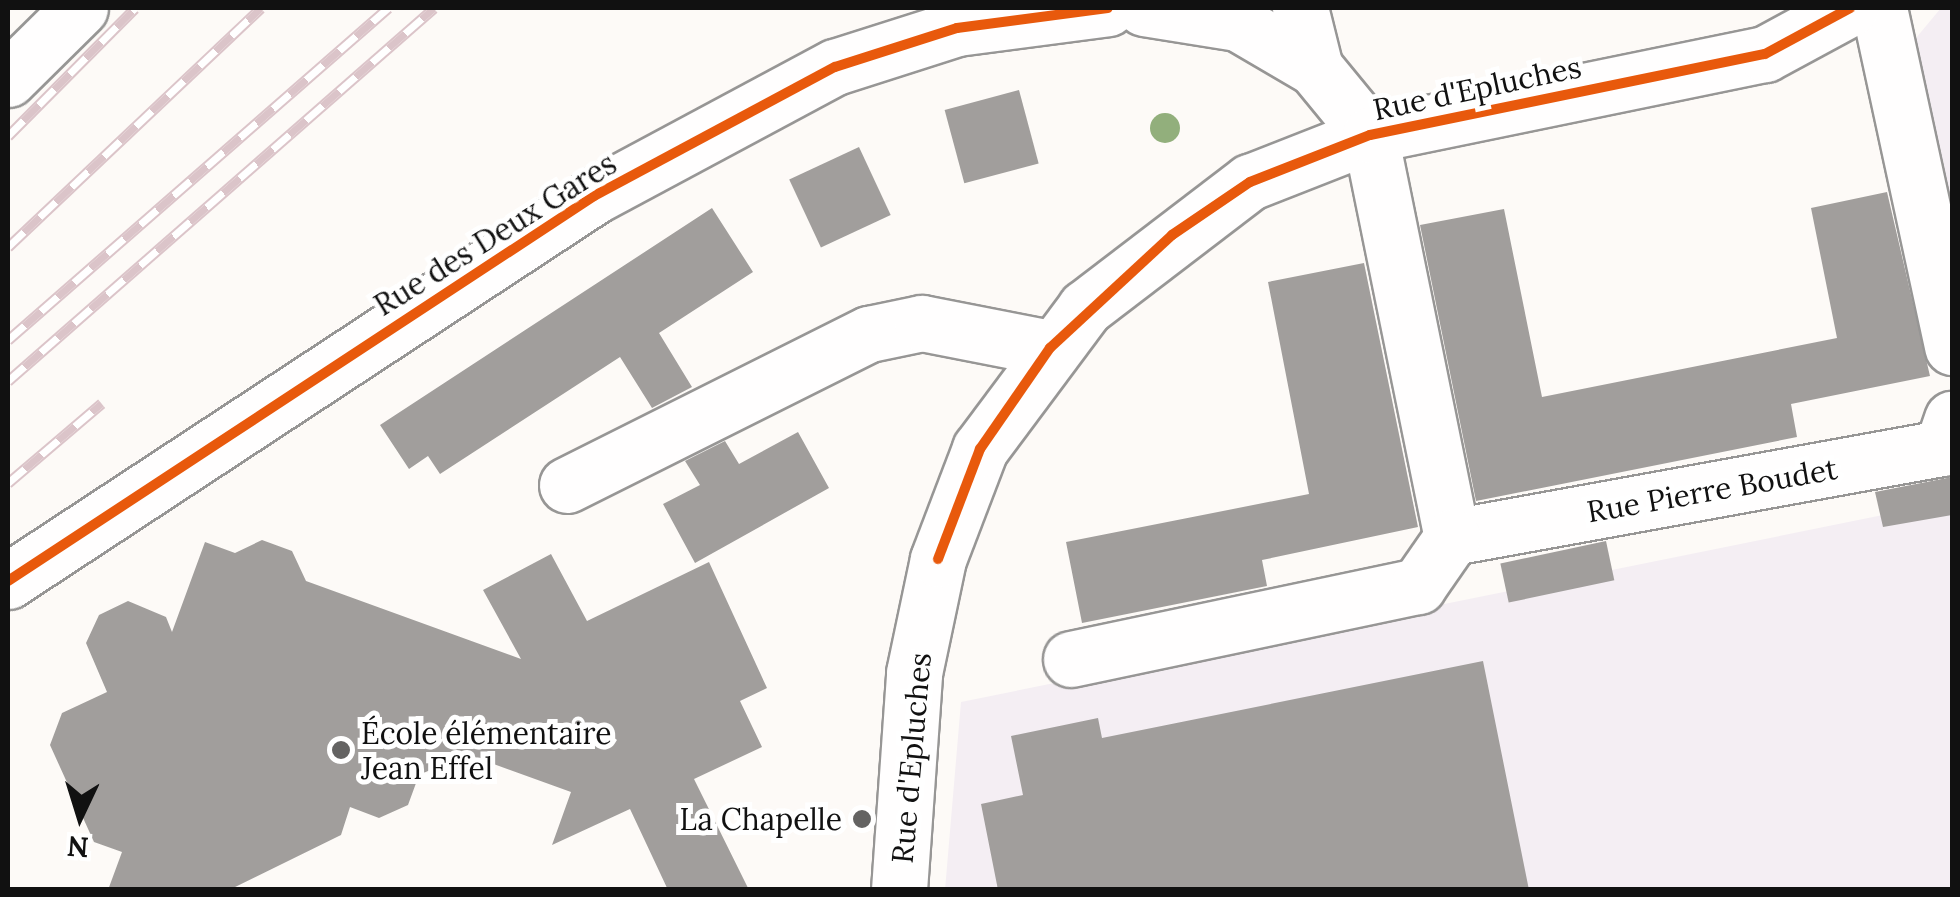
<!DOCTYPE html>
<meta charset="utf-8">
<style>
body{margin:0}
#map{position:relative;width:1960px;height:897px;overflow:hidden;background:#fdfaf7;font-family:Lora,serif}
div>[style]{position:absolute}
.industrial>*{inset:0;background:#f4eef3}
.building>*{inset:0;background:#a19e9c;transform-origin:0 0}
.roads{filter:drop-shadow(2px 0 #979695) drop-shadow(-2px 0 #979695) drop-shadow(0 2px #979695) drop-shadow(0 -2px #979695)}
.minor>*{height:55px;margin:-27.5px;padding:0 27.5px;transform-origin:27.5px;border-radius:27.5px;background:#fffefe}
.rail>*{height:11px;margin-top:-5.5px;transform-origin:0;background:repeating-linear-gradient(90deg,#fff 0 22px,#dbc4c9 0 44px);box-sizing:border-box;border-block:2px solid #dbc4c9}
.cycleway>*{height:10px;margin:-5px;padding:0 5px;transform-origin:5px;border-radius:5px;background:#e8590c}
.trees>*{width:30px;height:30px;margin:-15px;border-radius:50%;background:#92af7c}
.dots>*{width:28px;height:28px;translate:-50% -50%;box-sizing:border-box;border:5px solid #fff;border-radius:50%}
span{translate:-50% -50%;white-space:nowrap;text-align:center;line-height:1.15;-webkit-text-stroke:10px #fff;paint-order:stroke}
.street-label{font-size:30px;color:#111}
.poi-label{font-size:30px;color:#111}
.left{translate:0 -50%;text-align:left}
.right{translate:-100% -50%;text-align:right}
.frame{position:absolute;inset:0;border:10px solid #111;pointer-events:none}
.north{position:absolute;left:30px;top:767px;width:100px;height:100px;-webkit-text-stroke:8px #fff;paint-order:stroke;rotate:184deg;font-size:28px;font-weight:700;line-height:40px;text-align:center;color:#111}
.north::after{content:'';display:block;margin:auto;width:35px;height:45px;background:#111;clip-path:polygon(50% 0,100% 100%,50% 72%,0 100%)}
</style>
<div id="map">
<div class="industrial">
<i style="clip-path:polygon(1941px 8px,1952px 8px,1952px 223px,1906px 50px)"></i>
<i style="clip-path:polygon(1952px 501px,1952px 889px,945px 890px,961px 702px)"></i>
</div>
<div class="building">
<i style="left:1019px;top:90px;width:76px;height:77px;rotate:75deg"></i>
<i style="left:859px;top:147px;width:75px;height:77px;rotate:65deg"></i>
<i style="clip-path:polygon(1887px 192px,1930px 376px,1791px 404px,1797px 437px,1476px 501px,1420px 225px,1504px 209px,1542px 397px,1837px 338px,1811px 208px)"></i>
<i style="clip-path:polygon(712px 208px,753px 272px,659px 333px,692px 387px,652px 408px,620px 357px,440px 474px,428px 456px,409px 469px,380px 425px)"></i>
<i style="clip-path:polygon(1364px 263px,1418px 527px,1262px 560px,1267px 586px,1082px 623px,1066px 542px,1309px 494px,1268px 282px)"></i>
<i style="clip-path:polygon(798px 432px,829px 488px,695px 563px,663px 504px,700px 485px,685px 461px,725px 441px,739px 464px)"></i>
<i style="clip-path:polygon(1952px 477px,1952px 515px,1883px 527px,1875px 492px)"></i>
<i style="clip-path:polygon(262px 540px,292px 551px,306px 581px,521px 659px,483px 590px,551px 554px,587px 621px,709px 562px,767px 688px,740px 701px,762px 747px,694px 779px,749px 890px,668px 890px,630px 809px,552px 845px,571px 792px,466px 754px,419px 775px,408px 805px,379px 818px,350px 807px,341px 835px,229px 890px,108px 890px,122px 852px,94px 842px,50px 745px,62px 713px,107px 692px,86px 643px,99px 615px,128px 601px,166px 617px,172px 632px,205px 542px,235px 553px)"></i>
<i style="left:1606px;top:541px;width:40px;height:108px;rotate:78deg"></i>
<i style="clip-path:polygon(1483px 661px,1529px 890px,998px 890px,981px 804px,1023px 795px,1011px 736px,1098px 718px,1102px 738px)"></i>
</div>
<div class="roads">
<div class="minor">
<i style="left:1144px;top:8px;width:95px;rotate:9.1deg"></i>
<i style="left:1238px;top:23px;width:89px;rotate:30.3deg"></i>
<i style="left:1315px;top:68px;width:87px;rotate:50.6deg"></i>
<i style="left:1370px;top:135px;width:410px;rotate:78.5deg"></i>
<i style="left:1452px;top:537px;width:498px;rotate:-10.3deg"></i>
<i style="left:1942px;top:448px;width:31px;rotate:-71deg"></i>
<i style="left:1300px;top:8px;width:62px;rotate:76deg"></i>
<i style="left:1879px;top:8px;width:347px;rotate:77.8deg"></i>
<i style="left:8px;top:79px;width:101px;rotate:-44.6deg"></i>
<i style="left:567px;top:485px;width:338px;rotate:-26.6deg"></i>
<i style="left:869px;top:334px;width:54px;rotate:-11.7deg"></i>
<i style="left:922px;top:323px;width:130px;rotate:11.1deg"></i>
<i style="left:8px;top:581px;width:701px;rotate:-33.3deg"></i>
<i style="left:594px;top:196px;width:273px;rotate:-28.2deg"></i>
<i style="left:835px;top:67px;width:128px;rotate:-17.7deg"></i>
<i style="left:957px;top:28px;width:152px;rotate:-7.5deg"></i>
<i style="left:1071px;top:659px;width:355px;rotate:-11.9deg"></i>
<i style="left:1418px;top:586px;width:60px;rotate:-55.2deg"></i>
<i style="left:899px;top:890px;width:218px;rotate:-86deg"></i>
<i style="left:914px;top:673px;width:116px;rotate:-78.1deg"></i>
<i style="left:938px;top:559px;width:118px;rotate:-69.1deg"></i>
<i style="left:980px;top:449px;width:176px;rotate:-53.3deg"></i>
<i style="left:1085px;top:308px;width:208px;rotate:-37.4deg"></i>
<i style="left:1250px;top:182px;width:129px;rotate:-21.4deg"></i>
<i style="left:1370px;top:135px;width:403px;rotate:-11.6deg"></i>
<i style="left:1765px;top:54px;width:97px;rotate:-28.4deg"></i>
</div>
</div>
<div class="rail">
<i style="left:8px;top:136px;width:180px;rotate:-45.2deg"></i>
<i style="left:8px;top:247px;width:348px;rotate:-43.4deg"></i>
<i style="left:8px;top:340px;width:505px;rotate:-41.14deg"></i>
<i style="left:8px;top:381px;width:566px;rotate:-41.2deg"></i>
<i style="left:8px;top:483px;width:123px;rotate:-40.4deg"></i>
</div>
<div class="cycleway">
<i style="left:938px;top:559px;width:118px;rotate:-69.1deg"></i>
<i style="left:980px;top:449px;width:123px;rotate:-55.3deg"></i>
<i style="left:1050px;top:348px;width:166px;rotate:-42.8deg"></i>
<i style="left:1172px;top:235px;width:94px;rotate:-34.2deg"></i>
<i style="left:1250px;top:182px;width:129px;rotate:-21.4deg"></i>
<i style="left:1370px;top:135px;width:403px;rotate:-11.6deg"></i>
<i style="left:1765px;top:54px;width:97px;rotate:-28.4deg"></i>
<i style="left:8px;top:581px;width:701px;rotate:-33.3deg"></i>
<i style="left:594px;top:196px;width:273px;rotate:-28.2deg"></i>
<i style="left:835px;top:67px;width:128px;rotate:-17.7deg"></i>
<i style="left:957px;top:28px;width:152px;rotate:-7.5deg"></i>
</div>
<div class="trees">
<i style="left:1165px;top:128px"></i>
</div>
<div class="dots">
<i style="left:341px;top:750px;background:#646362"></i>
<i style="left:862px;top:819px;background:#646362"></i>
</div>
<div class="street-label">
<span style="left:1477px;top:88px;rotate:-12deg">Rue d'Epluches</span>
<span style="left:495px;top:234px;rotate:-32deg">Rue des Deux Gares</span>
<span style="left:1712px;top:490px;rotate:-10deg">Rue Pierre Boudet</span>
<span style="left:911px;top:758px;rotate:-85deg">Rue d'Epluches</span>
</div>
<div class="poi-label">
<span class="left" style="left:361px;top:750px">École élémentaire<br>Jean Effel</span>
<span class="right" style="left:842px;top:819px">La Chapelle</span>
</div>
<div class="frame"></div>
<div class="north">N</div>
</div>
